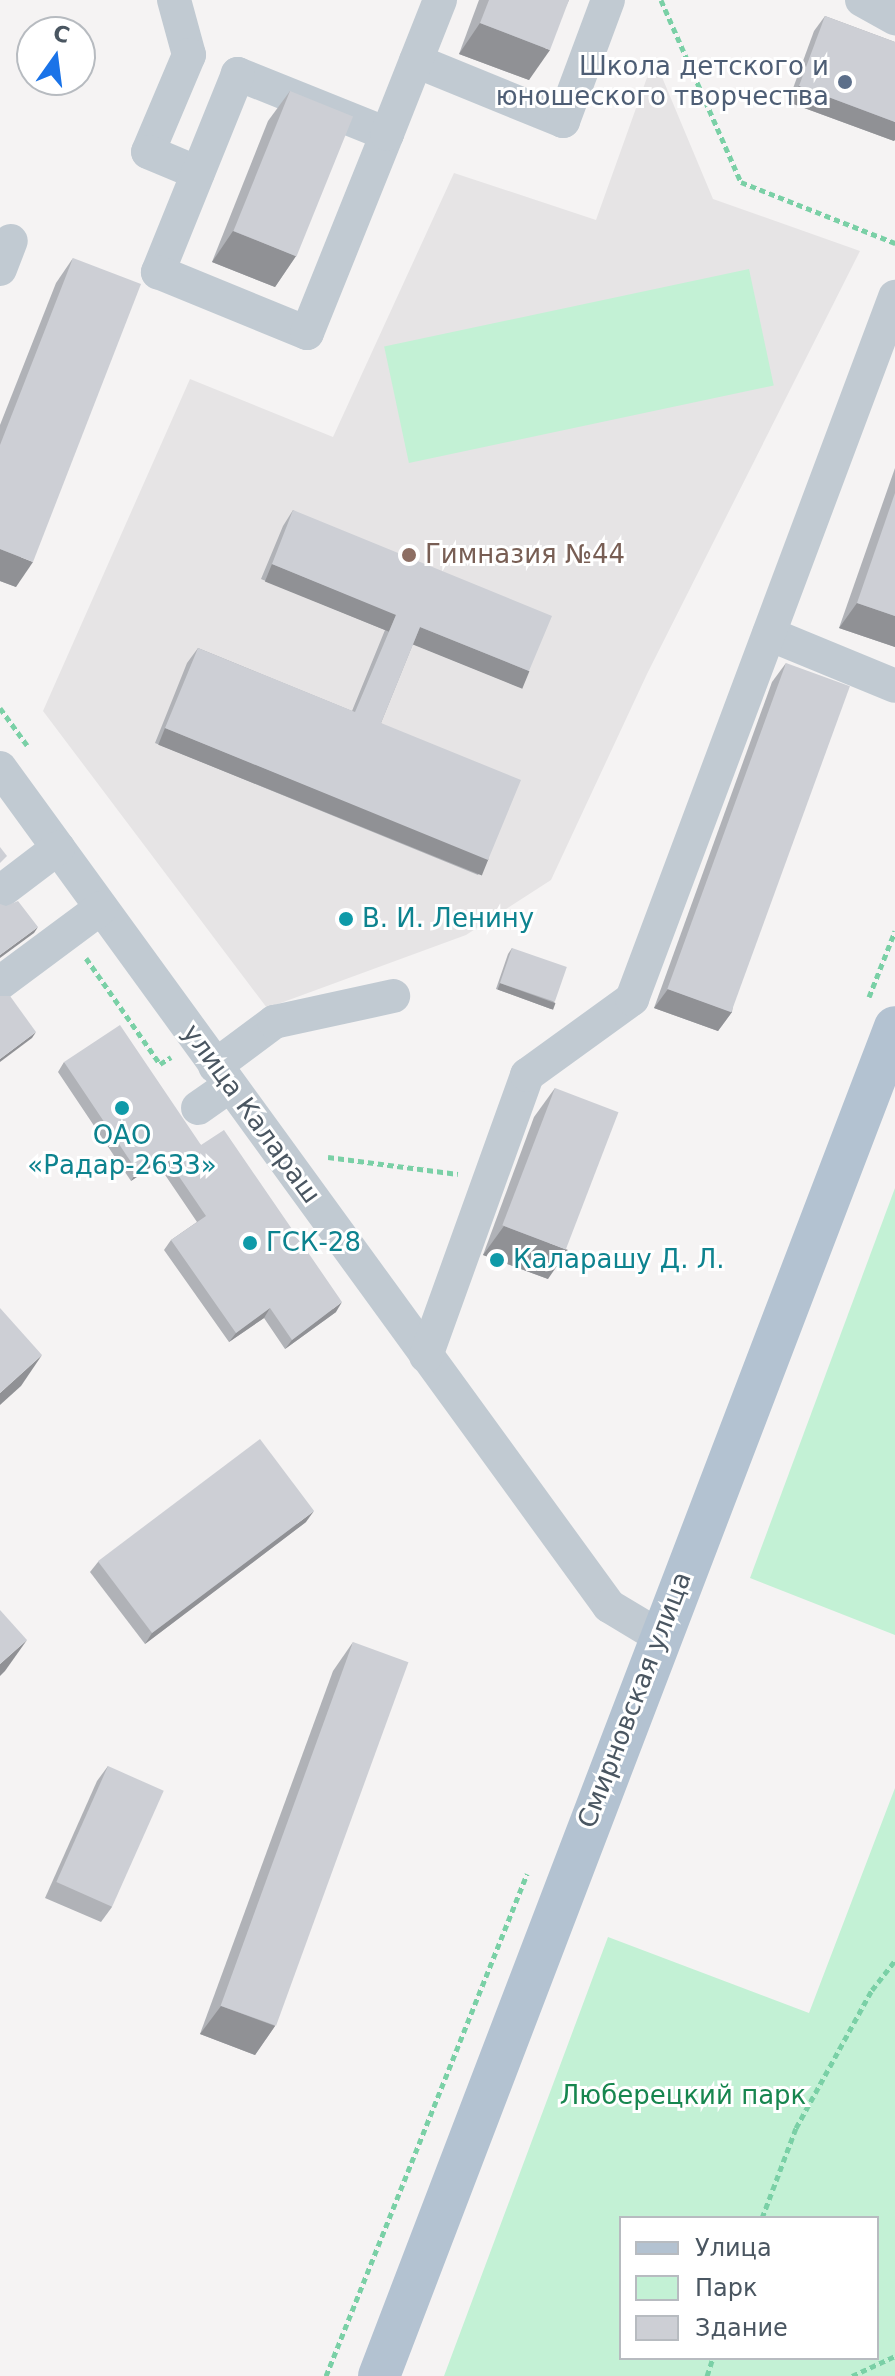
<!DOCTYPE html>
<meta charset="utf-8">
<style>
body{margin:0}
#map{position:relative;width:895px;height:2376px;overflow:hidden;background:#f5f3f3;font-family:"DejaVu Sans",sans-serif}
div>[style]{position:absolute}
.education>*{inset:0;background:#e6e4e5}
.green>*{inset:0;background:#c3f1d5;transform-origin:0 0}
.path>*{height:5px;margin-top:-2.5px;transform-origin:0;background:repeating-linear-gradient(90deg,#7ad0a6 0 6px,transparent 0 10px)}
.minor>*{height:34px;margin:-17px;padding:0 17px;transform-origin:17px;border-radius:17px;background:#c1cad2}
.major>*{height:42px;margin:-21px;padding:0 21px;transform-origin:21px;border-radius:21px;background:#b3c2d1}
.wall>*{inset:0;background:#b0b2b7}
.shaded-wall>*{inset:0;background:#909195;transform-origin:0 0}
.building>*{inset:0;background:#cdcfd5;transform-origin:0 0}
.dots>*{width:22px;height:22px;translate:-50% -50%;box-sizing:border-box;border:4px solid #fff;border-radius:50%}
span{translate:-50% -50%;white-space:nowrap;text-align:center;line-height:1.15;-webkit-text-stroke:6px #fff;paint-order:stroke}
.service-label{font-size:26px;color:#4e5e75}
.right{translate:-100% -50%;text-align:right}
.education-label{font-size:26px;color:#785e54}
.left{translate:0 -50%;text-align:left}
.culture-label{font-size:26px;color:#0d838f}
.street-label{font-size:26px;color:#4a5661}
.park-label{font-size:26px;color:#17864f}
.legend{position:absolute;left:619px;top:2216px;width:260px;height:144px;box-sizing:border-box;background:#fff;border:2px solid #b7bbc0;margin:0;padding:10px 14px;list-style:none;font-size:24px;color:#4a5661}
.legend li{display:flex;align-items:center;gap:16px;height:40px}
.legend b{width:40px;border:2px solid #b7bbc0}
.north{position:absolute;left:16px;top:16px;width:80px;height:80px;box-sizing:border-box;background:#fff;border:2px solid #b7bbc0;border-radius:50%;rotate:14deg;font-size:22px;font-weight:700;line-height:32px;text-align:center;color:#4a5661}
.north::after{content:'';display:block;margin:auto;width:28px;height:36px;background:#1a73e8;clip-path:polygon(50% 0,100% 100%,50% 72%,0 100%)}
</style>
<div id="map">
<div class="education">
<i style="clip-path:polygon(654px 58px,713px 199px,860px 251px,647px 674px,551px 880px,466px 935px,267px 1008px,43px 711px,190px 379px,333px 437px,454px 173px,596px 220px)"></i>
</div>
<div class="green">
<i style="left:749px;top:269px;width:119px;height:373px;rotate:78deg"></i>
<i style="clip-path:polygon(895px 1188px,895px 1635px,750px 1578px)"></i>
<i style="clip-path:polygon(evenodd,895px 1788px,895px 2376px,444px 2376px,608px 1937px,809px 2013px,895px 1788px,877px 2218px,877px 2358px,621px 2358px,621px 2218px,877px 2218px)"></i>
</div>
<div class="path">
<i style="left:661px;top:0;width:199px;rotate:66.3deg"></i>
<i style="left:741px;top:182px;width:166px;rotate:21.6deg"></i>
<i style="left:0;top:708px;width:46px;rotate:53.9deg"></i>
<i style="left:86px;top:958px;width:129px;rotate:55.1deg"></i>
<i style="left:160px;top:1064px;width:13px;rotate:-32deg"></i>
<i style="left:869px;top:997px;width:71px;rotate:-68.5deg"></i>
<i style="left:328px;top:1157px;width:131px;rotate:7.5deg"></i>
<i style="left:762px;top:2218px;width:96px;rotate:-69.3deg"></i>
<i style="left:796px;top:2128px;width:158px;rotate:-61.2deg"></i>
<i style="left:872px;top:1990px;width:37px;rotate:-52deg"></i>
<i style="left:326px;top:2376px;width:541px;rotate:-68.18deg"></i>
<i style="left:707px;top:2376px;width:19px;rotate:-72deg"></i>
<i style="left:852px;top:2376px;width:47px;rotate:-24.9deg"></i>
</div>
<div class="minor">
<i style="left:174px;top:0;width:57px;rotate:74.7deg"></i>
<i style="left:189px;top:55px;width:105px;rotate:112.9deg"></i>
<i style="left:148px;top:152px;width:54px;rotate:22.8deg"></i>
<i style="left:862px;top:0;width:38px;rotate:29deg"></i>
<i style="left:416px;top:61px;width:159px;rotate:22.2deg"></i>
<i style="left:563px;top:121px;width:129px;rotate:-69.6deg"></i>
<i style="left:387px;top:134px;width:161px;rotate:-158.1deg"></i>
<i style="left:238px;top:74px;width:214px;rotate:112deg"></i>
<i style="left:158px;top:272px;width:161px;rotate:22.3deg"></i>
<i style="left:307px;top:333px;width:214px;rotate:-68.1deg"></i>
<i style="left:387px;top:134px;width:144px;rotate:-68.4deg"></i>
<i style="left:0;top:269px;width:30px;rotate:-69deg"></i>
<i style="left:769px;top:634px;width:136px;rotate:22.4deg"></i>
<i style="left:0;top:768px;width:1036px;rotate:53.99deg"></i>
<i style="left:609px;top:1606px;width:58px;rotate:31deg"></i>
<i style="left:0;top:892px;width:73px;rotate:-37.2deg"></i>
<i style="left:0;top:983px;width:126px;rotate:-36.6deg"></i>
<i style="left:215px;top:1066px;width:74px;rotate:-36.7deg"></i>
<i style="left:274px;top:1022px;width:122px;rotate:-12.3deg"></i>
<i style="left:198px;top:1108px;width:39px;rotate:-35deg"></i>
<i style="left:426px;top:1356px;width:299px;rotate:-70.2deg"></i>
<i style="left:527px;top:1075px;width:130px;rotate:-35.9deg"></i>
<i style="left:632px;top:999px;width:750px;rotate:-69.46deg"></i>
</div>
<div class="major">
<i style="left:379px;top:2376px;width:1444px;rotate:-69.07deg"></i>
</div>
<div class="wall">
<i style="clip-path:polygon(479px 0,569px 0,529px 80px,459px 54px)"></i>
<i style="clip-path:polygon(825px 16px,895px 42px,894px 141px,788px 102px,814px 31px)"></i>
<i style="clip-path:polygon(290px 91px,296px 256px,275px 287px,212px 262px,268px 121px)"></i>
<i style="clip-path:polygon(73px 258px,16px 587px,0 581px,0 425px,56px 283px)"></i>
<i style="clip-path:polygon(895px 468px,895px 647px,839px 628px)"></i>
<i style="clip-path:polygon(293px 510px,529px 671px,519px 687px,413px 644px,381px 723px,488px 860px,478px 875px,155px 743px,187px 663px,198px 648px,352px 711px,385px 630px,261px 579px,283px 526px)"></i>
<i style="clip-path:polygon(786px 663px,732px 1012px,718px 1031px,654px 1008px,772px 682px)"></i>
<i style="clip-path:polygon(512px 948px,555px 1003px,551px 1009px,496px 989px,508px 954px)"></i>
<i style="clip-path:polygon(64px 1062px,201px 1145px,336px 1312px,285px 1349px,264px 1318px,229px 1342px,164px 1250px,171px 1240px,197px 1222px,157px 1163px,131px 1181px,58px 1072px)"></i>
<i style="clip-path:polygon(555px 1088px,548px 1279px,483px 1255px,534px 1117px)"></i>
<i style="clip-path:polygon(306px 1522px,145px 1644px,90px 1572px,98px 1562px)"></i>
<i style="clip-path:polygon(353px 1642px,275px 2026px,255px 2055px,200px 2034px,333px 1671px)"></i>
<i style="clip-path:polygon(108px 1766px,112px 1907px,101px 1922px,45px 1898px,97px 1781px)"></i>
</div>
<div class="shaded-wall">
<i style="clip-path:polygon(480px 23px,550px 50px,529px 80px,459px 54px)"></i>
<i style="clip-path:polygon(799px 86px,895px 122px,895px 140px,894px 141px,788px 102px)"></i>
<i style="clip-path:polygon(233px 231px,296px 256px,275px 287px,212px 262px)"></i>
<i style="clip-path:polygon(0 549px,33px 562px,16px 587px,0 581px)"></i>
<i style="left:272px;top:564px;width:134px;height:19px;rotate:22deg"></i>
<i style="clip-path:polygon(857px 603px,895px 616px,895px 647px,839px 628px)"></i>
<i style="left:420px;top:627px;width:118px;height:19px;rotate:22deg"></i>
<i style="left:165px;top:728px;width:349px;height:18px;rotate:22deg"></i>
<i style="clip-path:polygon(38px 927px,34px 933px,0 958px,0 955px)"></i>
<i style="left:500px;top:983px;width:59px;height:7px;rotate:20deg"></i>
<i style="clip-path:polygon(668px 989px,732px 1012px,718px 1031px,654px 1008px)"></i>
<i style="clip-path:polygon(36px 1032px,32px 1038px,0 1062px,0 1059px)"></i>
<i style="clip-path:polygon(163px 1153px,157px 1163px,131px 1181px,137px 1171px)"></i>
<i style="clip-path:polygon(504px 1226px,568px 1250px,548px 1279px,483px 1255px)"></i>
<i style="clip-path:polygon(342px 1302px,336px 1312px,285px 1349px,292px 1340px)"></i>
<i style="clip-path:polygon(270px 1308px,264px 1318px,229px 1342px,236px 1333px)"></i>
<i style="clip-path:polygon(42px 1355px,21px 1386px,0 1405px,0 1393px)"></i>
<i style="clip-path:polygon(314px 1511px,306px 1522px,145px 1644px,152px 1633px)"></i>
<i style="clip-path:polygon(27px 1640px,5px 1671px,0 1676px,0 1664px)"></i>
<i style="clip-path:polygon(221px 2006px,275px 2026px,255px 2055px,200px 2034px)"></i>
</div>
<div class="building">
<i style="clip-path:polygon(489px 0,569px 0,550px 50px,480px 23px)"></i>
<i style="clip-path:polygon(825px 16px,895px 42px,895px 122px,799px 86px)"></i>
<i style="left:290px;top:91px;width:68px;height:151px;rotate:22deg"></i>
<i style="clip-path:polygon(73px 258px,141px 284px,33px 562px,0 549px,0 445px)"></i>
<i style="clip-path:polygon(895px 493px,895px 616px,857px 603px)"></i>
<i style="clip-path:polygon(293px 510px,552px 616px,529px 671px,420px 627px,381px 723px,521px 780px,488px 860px,165px 728px,198px 648px,355px 712px,396px 615px,272px 564px)"></i>
<i style="left:786px;top:663px;width:68px;height:347px;rotate:20deg"></i>
<i style="clip-path:polygon(0 847px,7px 856px,0 863px)"></i>
<i style="clip-path:polygon(18px 901px,38px 927px,0 955px,0 904px,6px 906px)"></i>
<i style="left:512px;top:948px;width:58px;height:37px;rotate:19deg"></i>
<i style="clip-path:polygon(0 996px,10px 996px,36px 1032px,0 1059px)"></i>
<i style="clip-path:polygon(120px 1025px,201px 1145px,224px 1130px,342px 1302px,292px 1340px,270px 1308px,236px 1333px,171px 1240px,206px 1216px,163px 1153px,137px 1171px,64px 1062px)"></i>
<i style="left:555px;top:1088px;width:68px;height:147px;rotate:21deg"></i>
<i style="clip-path:polygon(0 1308px,42px 1355px,0 1393px)"></i>
<i style="left:260px;top:1439px;width:90px;height:203px;rotate:53deg"></i>
<i style="clip-path:polygon(0 1610px,27px 1640px,0 1664px)"></i>
<i style="left:353px;top:1642px;width:59px;height:387px;rotate:20deg"></i>
<i style="left:108px;top:1766px;width:61px;height:127px;rotate:24deg"></i>
</div>
<div class="dots">
<i style="left:845px;top:82px;background:#5c6f8a"></i>
<i style="left:409px;top:555px;background:#8d6e63"></i>
<i style="left:346px;top:919px;background:#0f9aa8"></i>
<i style="left:122px;top:1108px;background:#0f9aa8"></i>
<i style="left:250px;top:1243px;background:#0f9aa8"></i>
<i style="left:497px;top:1260px;background:#0f9aa8"></i>
</div>
<div class="service-label">
<span class="right" style="left:829px;top:82px">Школа детского и<br>юношеского творчества</span>
</div>
<div class="education-label">
<span class="left" style="left:425px;top:555px">Гимназия №44</span>
</div>
<div class="culture-label">
<span class="left" style="left:362px;top:919px">В. И. Ленину</span>
<span style="left:122px;top:1151px">ОАО<br>«Радар-2633»</span>
<span class="left" style="left:266px;top:1243px">ГСК-28</span>
<span class="left" style="left:513px;top:1260px">Каларашу Д. Л.</span>
</div>
<div class="street-label">
<span style="left:251px;top:1114px;rotate:54deg">улица Калараш</span>
<span style="left:635px;top:1700px;rotate:-69deg">Смирновская улица</span>
</div>
<div class="park-label">
<span style="left:683px;top:2096px">Люберецкий парк</span>
</div>
<ul class="legend">
<li><b style="height:10px;background:#b3c2d1"></b>Улица</li>
<li><b style="height:22px;background:#c3f1d5"></b>Парк</li>
<li><b style="height:22px;background:#cdcfd5"></b>Здание</li>
</ul>
<div class="north">С</div>
</div>
